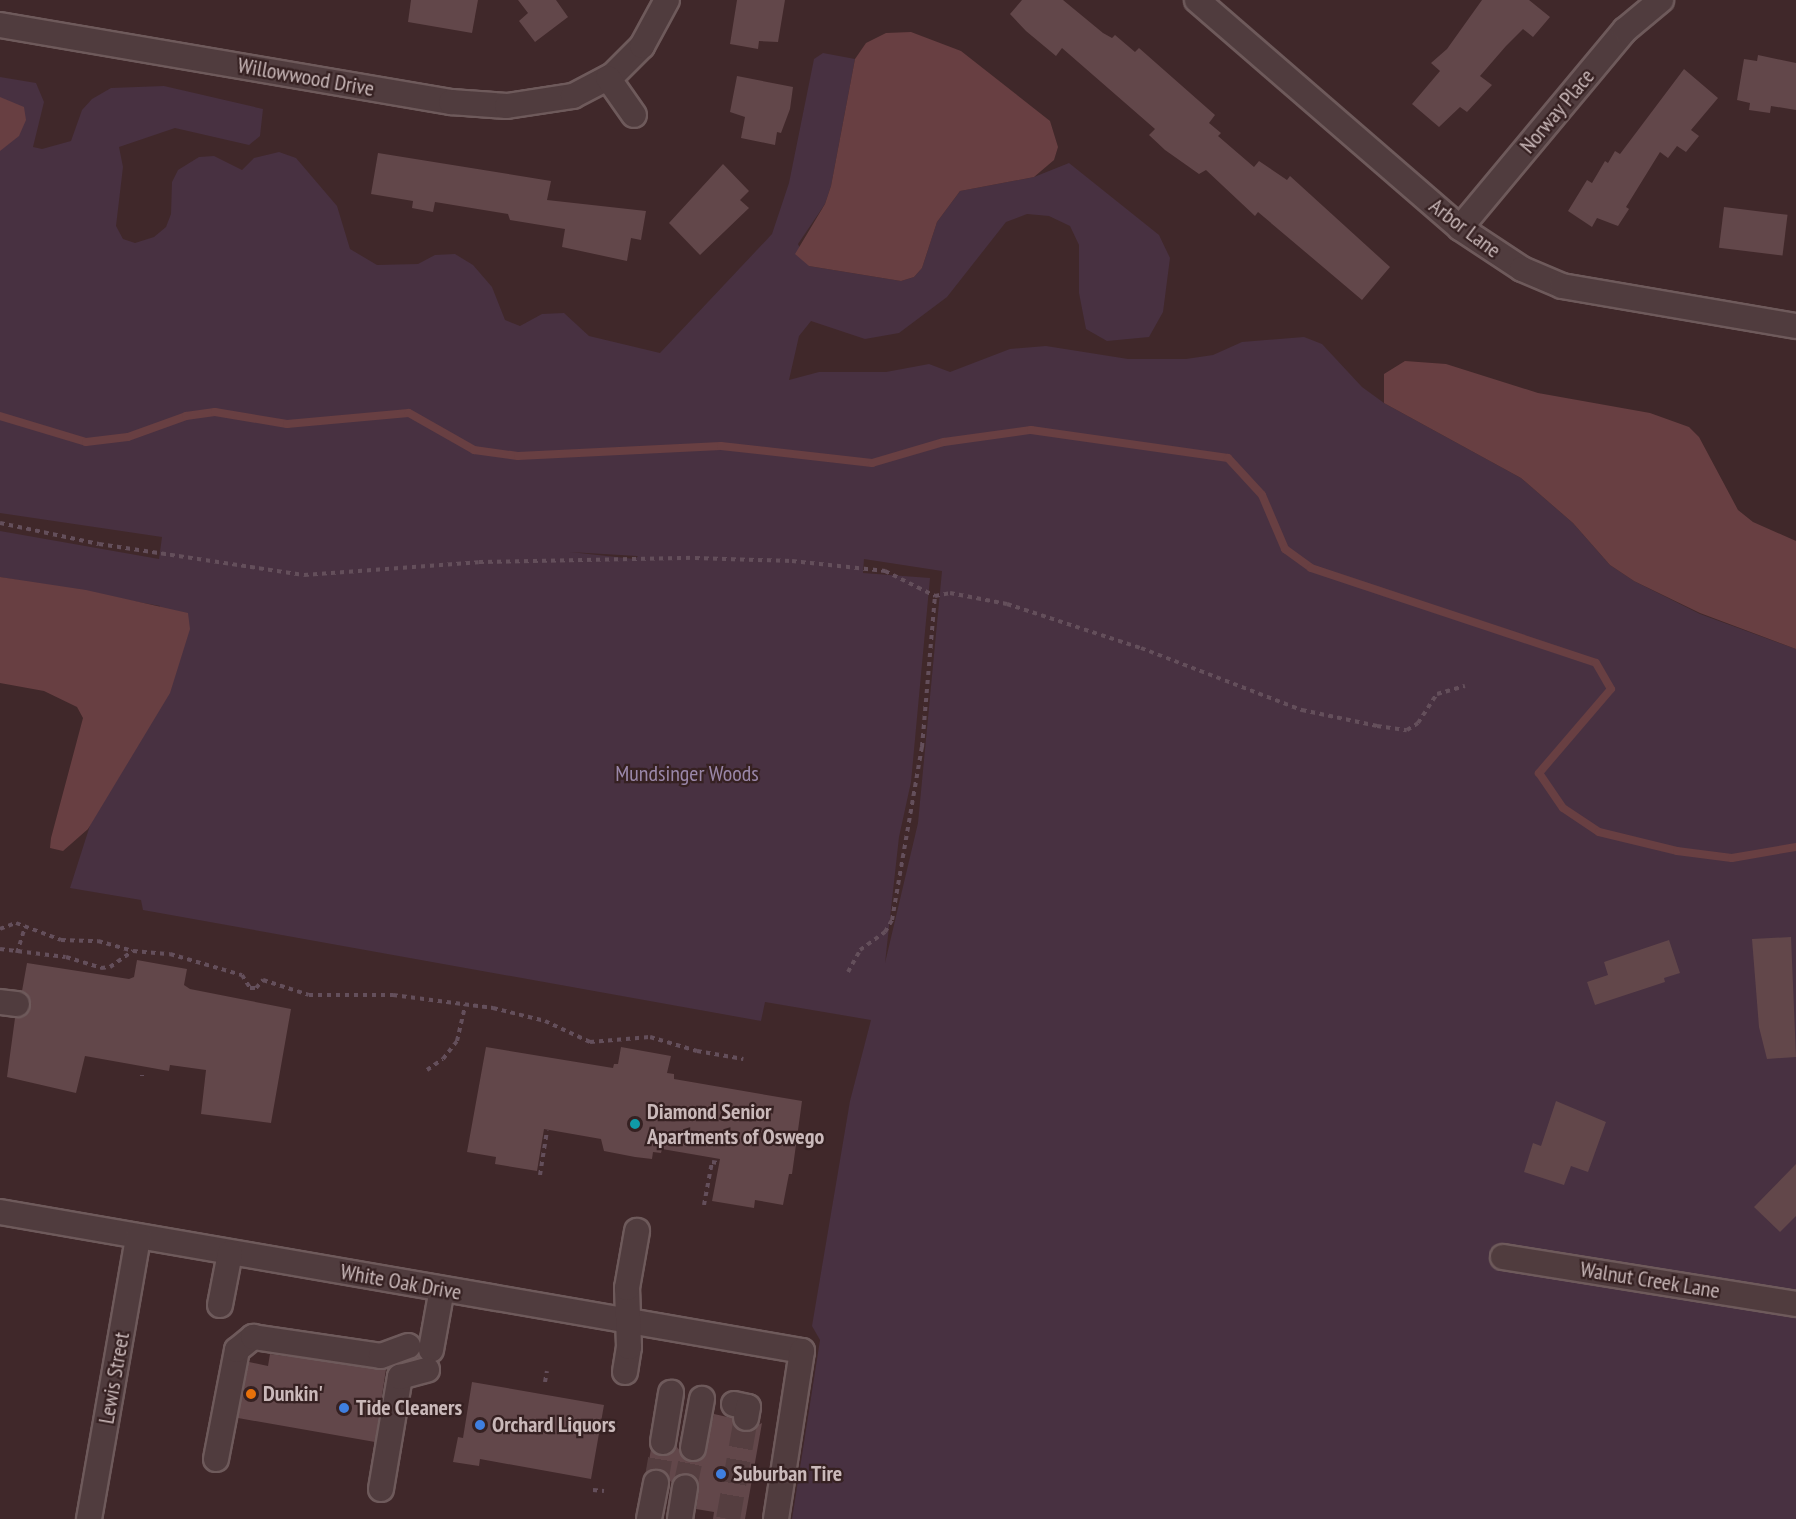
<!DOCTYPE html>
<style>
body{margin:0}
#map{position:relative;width:1796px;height:1519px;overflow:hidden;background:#40282a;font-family:"PT Sans Narrow",sans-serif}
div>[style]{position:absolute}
.green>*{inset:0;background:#483141}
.water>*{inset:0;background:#683f42}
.stream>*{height:8px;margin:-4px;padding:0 4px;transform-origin:4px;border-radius:4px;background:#683f42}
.building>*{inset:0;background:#62474a;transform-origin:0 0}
.minor-tunnel>*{height:24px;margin-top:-12px;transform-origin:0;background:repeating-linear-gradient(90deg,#553e40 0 24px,transparent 0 36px)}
.path>*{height:4px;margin-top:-2px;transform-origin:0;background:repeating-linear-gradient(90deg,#644f5b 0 4.5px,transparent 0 9px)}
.roads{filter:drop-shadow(2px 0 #6e5a5b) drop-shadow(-2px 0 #6e5a5b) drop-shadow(0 2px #6e5a5b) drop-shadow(0 -2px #6e5a5b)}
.minor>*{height:24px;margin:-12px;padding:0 12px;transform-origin:12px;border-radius:12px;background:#503c3e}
.dots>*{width:16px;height:16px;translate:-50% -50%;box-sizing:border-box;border:3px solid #362122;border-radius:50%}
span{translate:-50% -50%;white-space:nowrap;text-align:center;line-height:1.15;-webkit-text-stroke:4.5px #362122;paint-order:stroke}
.street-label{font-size:22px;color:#cab9ba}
.park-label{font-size:22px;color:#9a87a9}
.poi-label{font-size:22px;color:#cab9ba;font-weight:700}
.left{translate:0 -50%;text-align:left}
</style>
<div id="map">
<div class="green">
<i style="clip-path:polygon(evenodd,823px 53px,855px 59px,831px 186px,825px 204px,798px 244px,809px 266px,901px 281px,914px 277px,922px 268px,937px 222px,960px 191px,1034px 177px,1069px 163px,1159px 235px,1170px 258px,1163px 312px,1149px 337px,1107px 341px,1086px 329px,1079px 293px,1079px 245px,1070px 226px,1049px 216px,1027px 214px,1006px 222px,947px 297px,899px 333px,865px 339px,811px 321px,799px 336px,789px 380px,819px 372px,886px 372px,929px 364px,950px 372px,1010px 349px,1046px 346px,1128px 359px,1186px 359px,1213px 355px,1242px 342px,1304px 337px,1322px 344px,1362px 387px,1384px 403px,1521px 478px,1573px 523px,1610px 565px,1634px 581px,1700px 614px,1796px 649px,1796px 1519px,792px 1519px,820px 1340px,812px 1326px,850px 1101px,871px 1020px,765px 1002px,761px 1021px,143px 910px,141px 900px,70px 888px,160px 606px,0 577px,0 531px,159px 559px,162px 537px,0 513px,0 77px,36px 83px,44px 102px,33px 147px,42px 149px,71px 141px,82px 110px,92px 99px,111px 88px,164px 86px,263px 109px,260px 136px,249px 145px,175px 128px,119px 147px,123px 167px,116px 226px,123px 239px,135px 243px,154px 237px,166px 227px,171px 214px,172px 182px,178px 170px,199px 157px,214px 156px,242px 170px,254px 158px,279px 152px,296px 158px,337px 206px,350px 249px,377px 265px,418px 264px,435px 255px,455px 254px,473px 265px,492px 287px,505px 320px,520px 326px,542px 314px,564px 313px,589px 336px,660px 353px,772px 234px,789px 183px,814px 59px,823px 53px,570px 552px,637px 556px,638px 556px,635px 559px,570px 552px,823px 53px,864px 559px,942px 571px,918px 823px,885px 963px,899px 837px,911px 782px,930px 578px,863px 573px,864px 559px)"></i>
</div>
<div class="water">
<i style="clip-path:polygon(911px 32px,961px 51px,1050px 121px,1058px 147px,1054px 160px,1034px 177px,960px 191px,937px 222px,922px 268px,914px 277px,901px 281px,809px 266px,795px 254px,825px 204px,831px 186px,855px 59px,866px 43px,886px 33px)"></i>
<i style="clip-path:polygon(0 97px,24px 107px,26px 120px,19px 136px,0 151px)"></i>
<i style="clip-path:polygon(1405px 361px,1446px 364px,1538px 393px,1650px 413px,1689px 427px,1699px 437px,1738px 510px,1753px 522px,1796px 541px,1796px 649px,1700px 613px,1634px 581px,1610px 565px,1573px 523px,1521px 478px,1384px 403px,1384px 374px)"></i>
<i style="clip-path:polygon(0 577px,86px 590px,188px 613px,190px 629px,170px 693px,88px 829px,63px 851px,50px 848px,51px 838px,83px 718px,77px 707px,44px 691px,0 683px)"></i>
</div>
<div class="stream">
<i style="left:0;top:416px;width:90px;rotate:16.8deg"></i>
<i style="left:86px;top:442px;width:42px;rotate:-6.8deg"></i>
<i style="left:128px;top:437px;width:62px;rotate:-19.9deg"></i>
<i style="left:186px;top:416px;width:29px;rotate:-8deg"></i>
<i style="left:215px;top:412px;width:73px;rotate:9.5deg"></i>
<i style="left:287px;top:424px;width:122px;rotate:-5.2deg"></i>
<i style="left:409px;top:413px;width:75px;rotate:29.6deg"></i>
<i style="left:474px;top:450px;width:44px;rotate:7.8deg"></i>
<i style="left:518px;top:456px;width:203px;rotate:-2.8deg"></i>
<i style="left:721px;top:446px;width:152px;rotate:6.4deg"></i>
<i style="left:872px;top:463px;width:75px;rotate:-16.3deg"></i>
<i style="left:944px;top:442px;width:88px;rotate:-7.9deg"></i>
<i style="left:1031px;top:430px;width:199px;rotate:8.1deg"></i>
<i style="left:1228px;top:458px;width:50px;rotate:47.4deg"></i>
<i style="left:1262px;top:495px;width:59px;rotate:66.9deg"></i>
<i style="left:1285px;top:549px;width:32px;rotate:36deg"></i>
<i style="left:1311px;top:568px;width:300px;rotate:18.4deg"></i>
<i style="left:1596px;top:663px;width:30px;rotate:60deg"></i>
<i style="left:1611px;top:689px;width:111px;rotate:130.6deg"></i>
<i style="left:1539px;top:773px;width:42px;rotate:55.6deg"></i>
<i style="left:1563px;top:808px;width:43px;rotate:33.7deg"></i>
<i style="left:1599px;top:832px;width:80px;rotate:13.7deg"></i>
<i style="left:1677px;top:851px;width:55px;rotate:7.3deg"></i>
<i style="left:1732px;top:858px;width:65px;rotate:-9.8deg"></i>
</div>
<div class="building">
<i style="clip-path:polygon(411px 0,478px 0,472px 33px,408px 22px)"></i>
<i style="clip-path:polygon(518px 0,556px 0,568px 17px,535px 42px,519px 21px,528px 13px)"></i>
<i style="clip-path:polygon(737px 0,785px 0,778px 42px,759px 41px,758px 49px,730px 44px)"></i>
<i style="clip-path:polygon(1022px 0,1063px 0,1103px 33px,1112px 38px,1115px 35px,1135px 52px,1139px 48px,1215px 115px,1209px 123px,1221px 133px,1218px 136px,1254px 167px,1259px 161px,1287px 180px,1290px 176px,1390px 267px,1362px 300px,1258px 212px,1255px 216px,1206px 170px,1199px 174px,1165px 150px,1149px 135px,1155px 129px,1062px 48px,1056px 56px,1026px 31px,1010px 14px)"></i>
<i style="clip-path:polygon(1482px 0,1529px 0,1550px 17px,1533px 37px,1523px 29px,1506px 46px,1480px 76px,1492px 85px,1467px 112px,1460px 107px,1439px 127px,1412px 104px,1440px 71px,1431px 63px,1447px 49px)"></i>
<i style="clip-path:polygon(1758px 55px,1796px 63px,1796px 110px,1771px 106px,1770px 113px,1749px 110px,1750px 103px,1737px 100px,1744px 59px,1757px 61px)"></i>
<i style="clip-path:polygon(1684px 69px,1718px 98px,1691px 130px,1699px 136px,1686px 152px,1677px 146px,1668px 158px,1660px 152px,1626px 207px,1629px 209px,1618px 226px,1597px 218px,1592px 227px,1568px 211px,1587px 180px,1592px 183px,1605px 161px,1608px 163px,1615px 151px,1620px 154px)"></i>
<i style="clip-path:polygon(737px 76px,793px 87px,790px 109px,781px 133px,777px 132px,775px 145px,741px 138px,745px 117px,730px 112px)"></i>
<i style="clip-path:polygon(378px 153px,551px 181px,547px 200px,646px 211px,641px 240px,631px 238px,627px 261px,562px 247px,565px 229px,510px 220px,508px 214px,435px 202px,433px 212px,412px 208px,413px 201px,371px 194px)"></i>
<i style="clip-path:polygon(723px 164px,749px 191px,740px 200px,749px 208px,700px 255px,669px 223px)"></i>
<i style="left:1724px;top:207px;width:64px;height:41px;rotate:7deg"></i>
<i style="clip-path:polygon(1791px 937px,1796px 1057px,1767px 1059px,1759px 1027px,1752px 939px)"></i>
<i style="clip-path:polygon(1669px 940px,1680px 973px,1664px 978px,1665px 982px,1595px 1005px,1587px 982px,1608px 975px,1604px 962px)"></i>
<i style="clip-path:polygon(137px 960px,187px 969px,184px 985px,190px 989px,291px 1009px,271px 1123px,201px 1114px,206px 1070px,170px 1065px,169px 1071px,85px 1056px,76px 1093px,7px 1077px,15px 1018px,23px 1017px,31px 1006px,30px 998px,22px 991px,27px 963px,129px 979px,134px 977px)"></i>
<i style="clip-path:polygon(486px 1047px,613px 1068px,614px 1064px,618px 1064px,621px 1047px,671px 1056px,667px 1073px,674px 1074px,674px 1079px,802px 1101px,792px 1174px,789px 1174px,783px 1205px,755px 1200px,754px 1208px,712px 1201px,720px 1159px,662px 1149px,661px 1153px,653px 1152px,652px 1159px,635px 1157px,604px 1151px,601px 1139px,544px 1129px,537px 1171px,495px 1164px,496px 1157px,467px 1152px)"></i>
<i style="clip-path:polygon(1556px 1101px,1606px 1122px,1588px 1172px,1571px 1166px,1564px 1185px,1524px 1172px,1533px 1143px,1541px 1146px)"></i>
<i style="clip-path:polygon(1796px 1164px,1796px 1216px,1780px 1232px,1754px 1207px)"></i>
<i style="clip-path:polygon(270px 1354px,386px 1369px,375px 1442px,238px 1418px,249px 1362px,268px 1366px)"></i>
<i style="clip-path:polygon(472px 1382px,604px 1405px,591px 1479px,480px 1459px,479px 1466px,453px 1462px,458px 1437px,463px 1438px)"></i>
<i style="clip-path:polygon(714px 1414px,732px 1418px,736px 1428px,744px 1432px,762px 1423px,745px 1519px,713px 1519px,714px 1512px,696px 1509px,699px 1489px,693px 1476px,680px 1474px,672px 1483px,659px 1469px,647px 1472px,651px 1449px,667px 1455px,676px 1446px,690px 1462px,703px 1458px)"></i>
</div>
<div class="minor-tunnel">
<i style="left:656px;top:1483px;width:42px;rotate:-80.3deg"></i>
<i style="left:685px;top:1487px;width:40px;rotate:-78deg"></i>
<i style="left:728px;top:1519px;width:103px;rotate:-79.9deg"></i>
</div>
<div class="path">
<i style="left:0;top:523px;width:101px;rotate:12deg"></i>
<i style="left:99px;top:544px;width:207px;rotate:8.6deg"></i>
<i style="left:304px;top:575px;width:175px;rotate:-4.2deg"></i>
<i style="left:479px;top:562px;width:216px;rotate:-1.1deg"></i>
<i style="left:695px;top:558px;width:97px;rotate:1.8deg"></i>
<i style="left:792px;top:561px;width:94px;rotate:6.1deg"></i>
<i style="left:885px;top:571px;width:56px;rotate:26.6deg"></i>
<i style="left:0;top:929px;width:17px;rotate:-21deg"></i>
<i style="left:16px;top:923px;width:48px;rotate:20.7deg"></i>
<i style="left:61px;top:940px;width:37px;rotate:2deg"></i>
<i style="left:98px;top:941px;width:36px;rotate:16deg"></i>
<i style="left:133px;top:951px;width:37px;rotate:5deg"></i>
<i style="left:170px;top:954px;width:75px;rotate:16.3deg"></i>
<i style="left:242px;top:975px;width:15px;rotate:58deg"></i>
<i style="left:250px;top:988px;width:6px"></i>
<i style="left:256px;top:988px;width:11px;rotate:-49deg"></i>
<i style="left:263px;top:980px;width:48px;rotate:18.1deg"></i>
<i style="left:309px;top:995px;width:84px"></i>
<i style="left:393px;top:995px;width:101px;rotate:7.4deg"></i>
<i style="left:493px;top:1008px;width:54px;rotate:14deg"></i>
<i style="left:545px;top:1021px;width:50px;rotate:25deg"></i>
<i style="left:590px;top:1042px;width:60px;rotate:-4.8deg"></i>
<i style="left:650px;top:1037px;width:49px;rotate:16.6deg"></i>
<i style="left:697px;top:1051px;width:47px;rotate:9.9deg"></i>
<i style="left:0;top:949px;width:66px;rotate:6.9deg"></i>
<i style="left:66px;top:957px;width:37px;rotate:17deg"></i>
<i style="left:101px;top:968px;width:9px;rotate:-6deg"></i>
<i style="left:110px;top:967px;width:28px;rotate:-35deg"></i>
<i style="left:17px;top:953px;width:28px;rotate:-73deg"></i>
<i style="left:848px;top:972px;width:25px;rotate:-61deg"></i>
<i style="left:860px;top:950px;width:31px;rotate:-36deg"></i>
<i style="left:885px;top:932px;width:14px;rotate:-60deg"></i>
<i style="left:892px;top:920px;width:176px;rotate:-80.2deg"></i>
<i style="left:922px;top:747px;width:152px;rotate:-85.1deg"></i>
<i style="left:935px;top:596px;width:15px;rotate:-11deg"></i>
<i style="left:950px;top:593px;width:58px;rotate:10.9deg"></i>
<i style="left:1007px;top:604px;width:141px;rotate:18.2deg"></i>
<i style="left:1141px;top:648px;width:173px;rotate:21.1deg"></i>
<i style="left:1302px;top:710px;width:77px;rotate:12deg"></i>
<i style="left:1377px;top:726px;width:30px;rotate:8deg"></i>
<i style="left:1407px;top:730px;width:13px;rotate:-32deg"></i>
<i style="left:1418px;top:723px;width:35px;rotate:-57deg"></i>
<i style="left:1437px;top:694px;width:29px;rotate:-16deg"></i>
<i style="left:427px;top:1070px;width:19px;rotate:-35deg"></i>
<i style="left:443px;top:1059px;width:23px;rotate:-52deg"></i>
<i style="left:457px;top:1041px;width:37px;rotate:-77deg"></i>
<i style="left:142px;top:1076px;width:1px;rotate:-90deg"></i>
<i style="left:540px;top:1175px;width:45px;rotate:-81deg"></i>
<i style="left:704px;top:1205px;width:44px;rotate:-79.5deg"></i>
<i style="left:712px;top:1162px;width:6px;rotate:9deg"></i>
<i style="left:545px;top:1382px;width:11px;rotate:-80deg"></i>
<i style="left:593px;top:1490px;width:11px;rotate:5deg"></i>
</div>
<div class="roads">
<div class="minor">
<i style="left:1197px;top:0;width:348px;rotate:40.9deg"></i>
<i style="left:1460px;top:228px;width:74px;rotate:33.5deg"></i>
<i style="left:1522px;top:269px;width:43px;rotate:23deg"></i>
<i style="left:1562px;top:286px;width:237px;rotate:9.7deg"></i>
<i style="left:0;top:25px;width:458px;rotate:9.7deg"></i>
<i style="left:451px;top:102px;width:56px;rotate:4.1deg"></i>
<i style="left:507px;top:106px;width:67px;rotate:-8.6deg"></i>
<i style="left:573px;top:96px;width:45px;rotate:-27.7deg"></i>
<i style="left:613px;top:75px;width:41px;rotate:-45deg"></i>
<i style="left:642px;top:46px;width:52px;rotate:-61.5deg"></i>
<i style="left:608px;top:78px;width:45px;rotate:54.9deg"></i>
<i style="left:1460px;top:228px;width:258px;rotate:-50.2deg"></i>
<i style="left:1625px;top:30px;width:47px;rotate:-39.8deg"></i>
<i style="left:0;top:1002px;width:17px;rotate:7deg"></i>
<i style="left:0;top:1212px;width:814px;rotate:9.83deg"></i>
<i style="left:802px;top:1351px;width:170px;rotate:98.8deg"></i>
<i style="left:1503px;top:1257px;width:297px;rotate:9.1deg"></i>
<i style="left:220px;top:1305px;width:53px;rotate:-79.1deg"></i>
<i style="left:431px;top:1350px;width:62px;rotate:-79.8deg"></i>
<i style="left:625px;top:1372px;width:25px;rotate:-81deg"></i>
<i style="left:629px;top:1347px;width:59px;rotate:-91.9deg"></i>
<i style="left:627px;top:1288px;width:58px;rotate:-80deg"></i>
<i style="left:734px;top:1404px;width:14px;rotate:12deg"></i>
<i style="left:748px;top:1407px;width:11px;rotate:100deg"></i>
<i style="left:663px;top:1442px;width:50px;rotate:-80.7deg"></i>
<i style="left:693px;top:1448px;width:50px;rotate:-79.6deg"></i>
<i style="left:216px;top:1459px;width:111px;rotate:-79.1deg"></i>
<i style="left:237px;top:1350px;width:21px;rotate:-39deg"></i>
<i style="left:253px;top:1337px;width:129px;rotate:8.4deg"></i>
<i style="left:381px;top:1356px;width:29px;rotate:-20deg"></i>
<i style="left:381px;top:1489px;width:114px;rotate:-80.4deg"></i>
<i style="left:400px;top:1377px;width:28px;rotate:-15deg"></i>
<i style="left:89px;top:1519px;width:286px;rotate:-80.1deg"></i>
<i style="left:649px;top:1519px;width:37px;rotate:-79deg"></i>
<i style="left:680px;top:1519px;width:32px;rotate:-81deg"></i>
</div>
</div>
<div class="dots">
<i style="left:635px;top:1124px;background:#0f9aa8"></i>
<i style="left:251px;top:1394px;background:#e8710a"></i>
<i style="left:344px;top:1408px;background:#3f7fe0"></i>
<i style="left:480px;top:1425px;background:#3f7fe0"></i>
<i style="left:721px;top:1474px;background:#3f7fe0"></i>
</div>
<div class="street-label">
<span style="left:306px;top:77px;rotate:10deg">Willowwood Drive</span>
<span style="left:1557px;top:111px;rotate:-50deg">Norway Place</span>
<span style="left:1465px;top:228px;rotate:37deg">Arbor Lane</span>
<span style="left:1650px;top:1280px;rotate:9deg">Walnut Creek Lane</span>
<span style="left:401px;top:1282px;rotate:10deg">White Oak Drive</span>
<span style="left:114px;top:1378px;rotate:-80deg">Lewis Street</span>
</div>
<div class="park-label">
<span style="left:687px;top:774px">Mundsinger Woods</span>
</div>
<div class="poi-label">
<span class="left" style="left:647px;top:1124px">Diamond Senior<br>Apartments of Oswego</span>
<span class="left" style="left:263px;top:1394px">Dunkin'</span>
<span class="left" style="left:356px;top:1408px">Tide Cleaners</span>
<span class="left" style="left:492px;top:1425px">Orchard Liquors</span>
<span class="left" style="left:733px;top:1474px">Suburban Tire</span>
</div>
</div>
